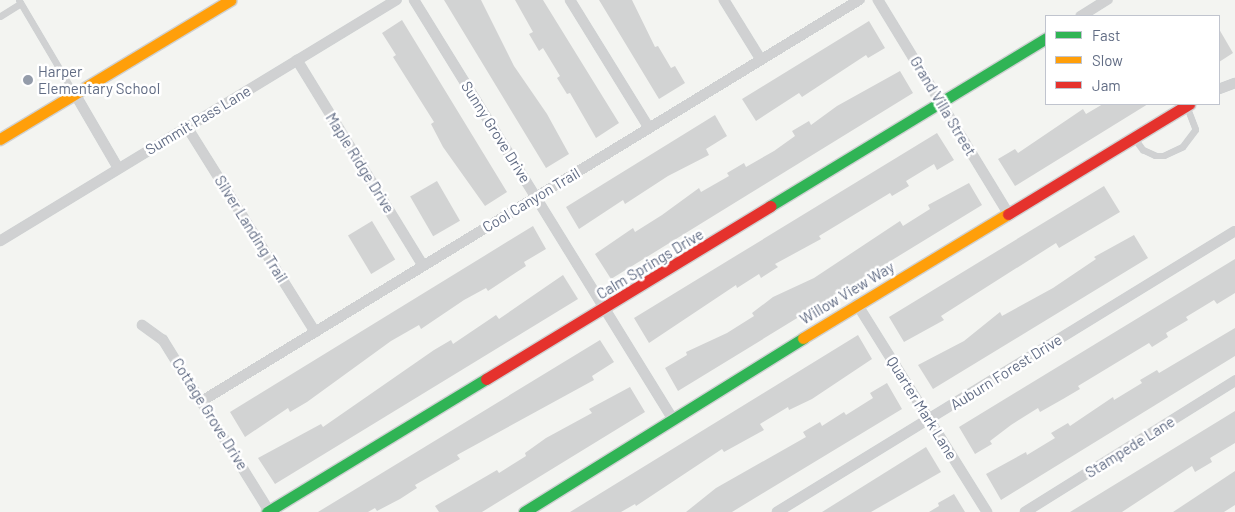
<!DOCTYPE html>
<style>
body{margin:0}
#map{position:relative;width:1235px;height:512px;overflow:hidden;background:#f3f4f1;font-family:Barlow,sans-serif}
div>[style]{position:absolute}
.building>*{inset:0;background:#d2d3d3;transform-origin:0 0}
.roads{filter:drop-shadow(1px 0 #cfd1d2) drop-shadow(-1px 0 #cfd1d2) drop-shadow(0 1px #cfd1d2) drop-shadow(0 -1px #cfd1d2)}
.lane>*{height:4px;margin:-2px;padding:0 2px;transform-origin:2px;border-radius:2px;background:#d0d1d2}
.street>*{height:8px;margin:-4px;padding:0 4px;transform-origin:4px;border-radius:4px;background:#d0d1d2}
.fast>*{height:11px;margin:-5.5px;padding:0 5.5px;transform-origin:5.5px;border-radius:5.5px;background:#30b455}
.slow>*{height:11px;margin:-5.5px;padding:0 5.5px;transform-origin:5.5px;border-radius:5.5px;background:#ff9f0a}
.jam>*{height:11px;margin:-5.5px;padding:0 5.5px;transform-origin:5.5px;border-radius:5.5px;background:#e5322d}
.dots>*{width:14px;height:14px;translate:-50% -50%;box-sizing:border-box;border:2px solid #fff;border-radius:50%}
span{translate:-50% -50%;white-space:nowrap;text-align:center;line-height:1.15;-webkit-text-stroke:5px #fff;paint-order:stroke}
.poi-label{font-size:15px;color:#616c84}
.left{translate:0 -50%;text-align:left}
.street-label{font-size:15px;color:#616c84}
.legend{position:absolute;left:1045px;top:15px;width:175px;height:90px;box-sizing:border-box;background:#fff;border:1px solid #c0c4ce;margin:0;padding:6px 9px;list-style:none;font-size:15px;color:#616c84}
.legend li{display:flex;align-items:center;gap:10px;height:25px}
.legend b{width:25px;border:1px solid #c0c4ce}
</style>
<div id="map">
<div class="building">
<i style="clip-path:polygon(444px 0,481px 0,514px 66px,547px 114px,569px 154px,546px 168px)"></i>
<i style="clip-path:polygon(515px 0,543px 0,619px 123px,596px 138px,570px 93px,567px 94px,557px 78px,560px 76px,543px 48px,539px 51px,529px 34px,533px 32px)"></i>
<i style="clip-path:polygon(599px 0,632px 0,655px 47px,658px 46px,671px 68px,675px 66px,685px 83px,659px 99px)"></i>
<i style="clip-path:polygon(402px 20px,507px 192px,485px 206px,443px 147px,431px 124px,434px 122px,393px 57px,396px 55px,382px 33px)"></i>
<i style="clip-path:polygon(869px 21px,885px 48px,868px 58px,866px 55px,802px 97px,799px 93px,756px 121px,742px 99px)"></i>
<i style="clip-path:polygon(1219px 29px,1233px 53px,1219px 62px)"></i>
<i style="clip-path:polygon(900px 71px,913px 93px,611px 279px,595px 254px,633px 228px,635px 232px,662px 215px,699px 188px,701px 192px,729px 176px,727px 173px,744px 163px,746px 167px,774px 151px,795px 136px,792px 131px,809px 121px,811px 125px,837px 106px)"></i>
<i style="clip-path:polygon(1103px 104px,1148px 104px,1015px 186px,998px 159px,1015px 149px,1018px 153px,1083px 109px,1086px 114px)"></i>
<i style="clip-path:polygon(715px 115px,727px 136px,706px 149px,709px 155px,668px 176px,625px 204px,623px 200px,579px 229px,566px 207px)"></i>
<i style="clip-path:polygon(937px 133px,954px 160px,937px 170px,934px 164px,906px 181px,909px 186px,892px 196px,890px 193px,819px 236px,821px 239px,775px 264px,778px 267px,761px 278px,759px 274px,737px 288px,736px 285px,649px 343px,634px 318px)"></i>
<i style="left:437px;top:181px;width:46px;height:31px;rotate:60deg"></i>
<i style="clip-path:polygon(969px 183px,982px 205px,678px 391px,665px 368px,687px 355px,686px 352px,727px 333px,754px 316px,752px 313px,773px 297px,814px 278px,900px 221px,903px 226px,930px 209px,928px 205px)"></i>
<i style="clip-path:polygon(1104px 186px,1120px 212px,1059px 248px,1056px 243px,941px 316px,944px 320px,904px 342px,889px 317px)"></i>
<i style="left:372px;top:221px;width:45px;height:28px;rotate:59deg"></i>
<i style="clip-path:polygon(533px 226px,546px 249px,524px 262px,526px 266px,488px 291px,486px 288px,464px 300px,421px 329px,419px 325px,391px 341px,307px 402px,290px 412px,288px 408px,245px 437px,230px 412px)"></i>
<i style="clip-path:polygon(1134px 235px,1148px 258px,933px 389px,918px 365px,964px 341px,1000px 312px,1002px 316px,1053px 288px,1096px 259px,1094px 257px)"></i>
<i style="clip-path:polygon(1235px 259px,1235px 293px,1217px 304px,1214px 300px,1186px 317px,1188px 320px,1166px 333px,1168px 337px,1152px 347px,1149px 343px,1078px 386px,1080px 389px,1063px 399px,1040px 412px,1038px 408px,1011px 425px,990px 441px,992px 444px,975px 454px,959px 427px)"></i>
<i style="clip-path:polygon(563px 275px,578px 299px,275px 484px,258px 458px,321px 424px,323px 427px,434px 350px,451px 340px,453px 344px,496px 315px,499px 319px)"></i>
<i style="clip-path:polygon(1235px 328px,1235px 356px,1001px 500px,986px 474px,1026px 452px,1027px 455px,1055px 438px,1051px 433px,1068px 423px,1070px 426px,1113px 397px,1114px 400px,1142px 383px,1140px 380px,1157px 370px,1159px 373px)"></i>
<i style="clip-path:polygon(858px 335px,872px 359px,812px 399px,789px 410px,788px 407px,760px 424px,764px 430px,724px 452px,722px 449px,636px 506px,635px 504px,621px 512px,570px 512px)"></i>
<i style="clip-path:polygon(600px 340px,614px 362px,592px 376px,594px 380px,457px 455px,460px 459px,415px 485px,417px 488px,400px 499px,377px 511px,375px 508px,368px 512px,318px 512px)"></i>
<i style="clip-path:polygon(887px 383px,902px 409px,732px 512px,686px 512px,716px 488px,806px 437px,803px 432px,820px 422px,822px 426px,844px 412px,846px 415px,873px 398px,870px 393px)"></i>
<i style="clip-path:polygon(630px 387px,645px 412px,482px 512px,439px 512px,435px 506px,497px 470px,499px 473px,526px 456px,525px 453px,546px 438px,592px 413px,589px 409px)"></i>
<i style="clip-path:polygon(1235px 411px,1235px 443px,1210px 458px,1212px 462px,1195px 472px,1192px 466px,1122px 512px,1070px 512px)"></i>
<i style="clip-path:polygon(926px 447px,941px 472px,871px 512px,822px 512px)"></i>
<i style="clip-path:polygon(1235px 471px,1235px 505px,1224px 512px,1173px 512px)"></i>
<i style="clip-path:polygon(954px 494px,965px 512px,929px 512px,939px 506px,938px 503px)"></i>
</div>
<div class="roads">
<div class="lane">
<i style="left:19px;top:0;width:108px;rotate:59.4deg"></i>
<i style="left:0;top:17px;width:25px;rotate:-32deg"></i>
<i style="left:1135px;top:139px;width:14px;rotate:54deg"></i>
<i style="left:1143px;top:150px;width:14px;rotate:25deg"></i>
<i style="left:1156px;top:156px;width:8px"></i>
<i style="left:1164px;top:156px;width:21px;rotate:-25deg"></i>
<i style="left:1183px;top:147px;width:21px;rotate:-53deg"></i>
<i style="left:1196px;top:130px;width:25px;rotate:-111deg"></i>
</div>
<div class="street">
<i style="left:414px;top:0;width:490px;rotate:58.3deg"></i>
<i style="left:570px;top:0;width:150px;rotate:58.3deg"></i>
<i style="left:724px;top:0;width:70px;rotate:58.3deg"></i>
<i style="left:878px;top:0;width:250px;rotate:58.6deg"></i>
<i style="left:1081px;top:16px;width:31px;rotate:-32deg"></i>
<i style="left:297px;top:60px;width:241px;rotate:58.5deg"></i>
<i style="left:1219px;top:89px;width:17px;rotate:-21deg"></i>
<i style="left:75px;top:94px;width:86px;rotate:59.8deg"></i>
<i style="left:187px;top:127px;width:242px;rotate:58deg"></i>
<i style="left:0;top:241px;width:464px;rotate:-31.3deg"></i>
<i style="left:857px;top:304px;width:245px;rotate:58deg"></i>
<i style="left:142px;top:325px;width:26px;rotate:36deg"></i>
<i style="left:163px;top:340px;width:201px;rotate:58.2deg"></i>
<i style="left:202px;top:401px;width:770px;rotate:-31.4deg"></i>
<i style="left:777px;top:512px;width:537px;rotate:-31.53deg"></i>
<i style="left:1025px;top:512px;width:248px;rotate:-32deg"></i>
</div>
<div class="fast">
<i style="left:770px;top:206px;width:323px;rotate:-31.3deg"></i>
<i style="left:267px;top:512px;width:256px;rotate:-31.3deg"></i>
<i style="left:524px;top:512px;width:329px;rotate:-31.9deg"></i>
</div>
<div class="slow">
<i style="left:0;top:139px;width:269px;rotate:-31.1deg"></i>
<i style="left:803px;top:338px;width:240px;rotate:-31.2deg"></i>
</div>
<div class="jam">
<i style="left:1008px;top:214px;width:212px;rotate:-31.3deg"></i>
<i style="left:486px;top:379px;width:333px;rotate:-31.3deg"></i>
</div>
</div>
<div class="dots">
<i style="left:28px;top:80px;background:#949caa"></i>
</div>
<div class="poi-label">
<span class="left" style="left:38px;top:80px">Harper<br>Elementary School</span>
</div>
<div class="street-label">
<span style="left:943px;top:106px;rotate:59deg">Grand Villa Street</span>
<span style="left:198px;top:120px;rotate:-31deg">Summit Pass Lane</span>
<span style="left:496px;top:132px;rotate:58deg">Sunny Grove Drive</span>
<span style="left:360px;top:163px;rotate:58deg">Maple Ridge Drive</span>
<span style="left:531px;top:200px;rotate:-31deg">Cool Canyon Trail</span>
<span style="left:251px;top:229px;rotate:58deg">Silver Landing Trail</span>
<span style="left:650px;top:264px;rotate:-31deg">Calm Springs Drive</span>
<span style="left:847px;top:293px;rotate:-31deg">Willow View Way</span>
<span style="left:1006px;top:372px;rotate:-32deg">Auburn Forest Drive</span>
<span style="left:922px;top:408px;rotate:58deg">Quarter Mark Lane</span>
<span style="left:210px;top:414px;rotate:58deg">Cottage Grove Drive</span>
<span style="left:1130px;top:447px;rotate:-32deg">Stampede Lane</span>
</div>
<ul class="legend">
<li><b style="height:6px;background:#30b455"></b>Fast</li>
<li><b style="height:6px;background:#ff9f0a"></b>Slow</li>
<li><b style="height:6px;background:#e5322d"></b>Jam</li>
</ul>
</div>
